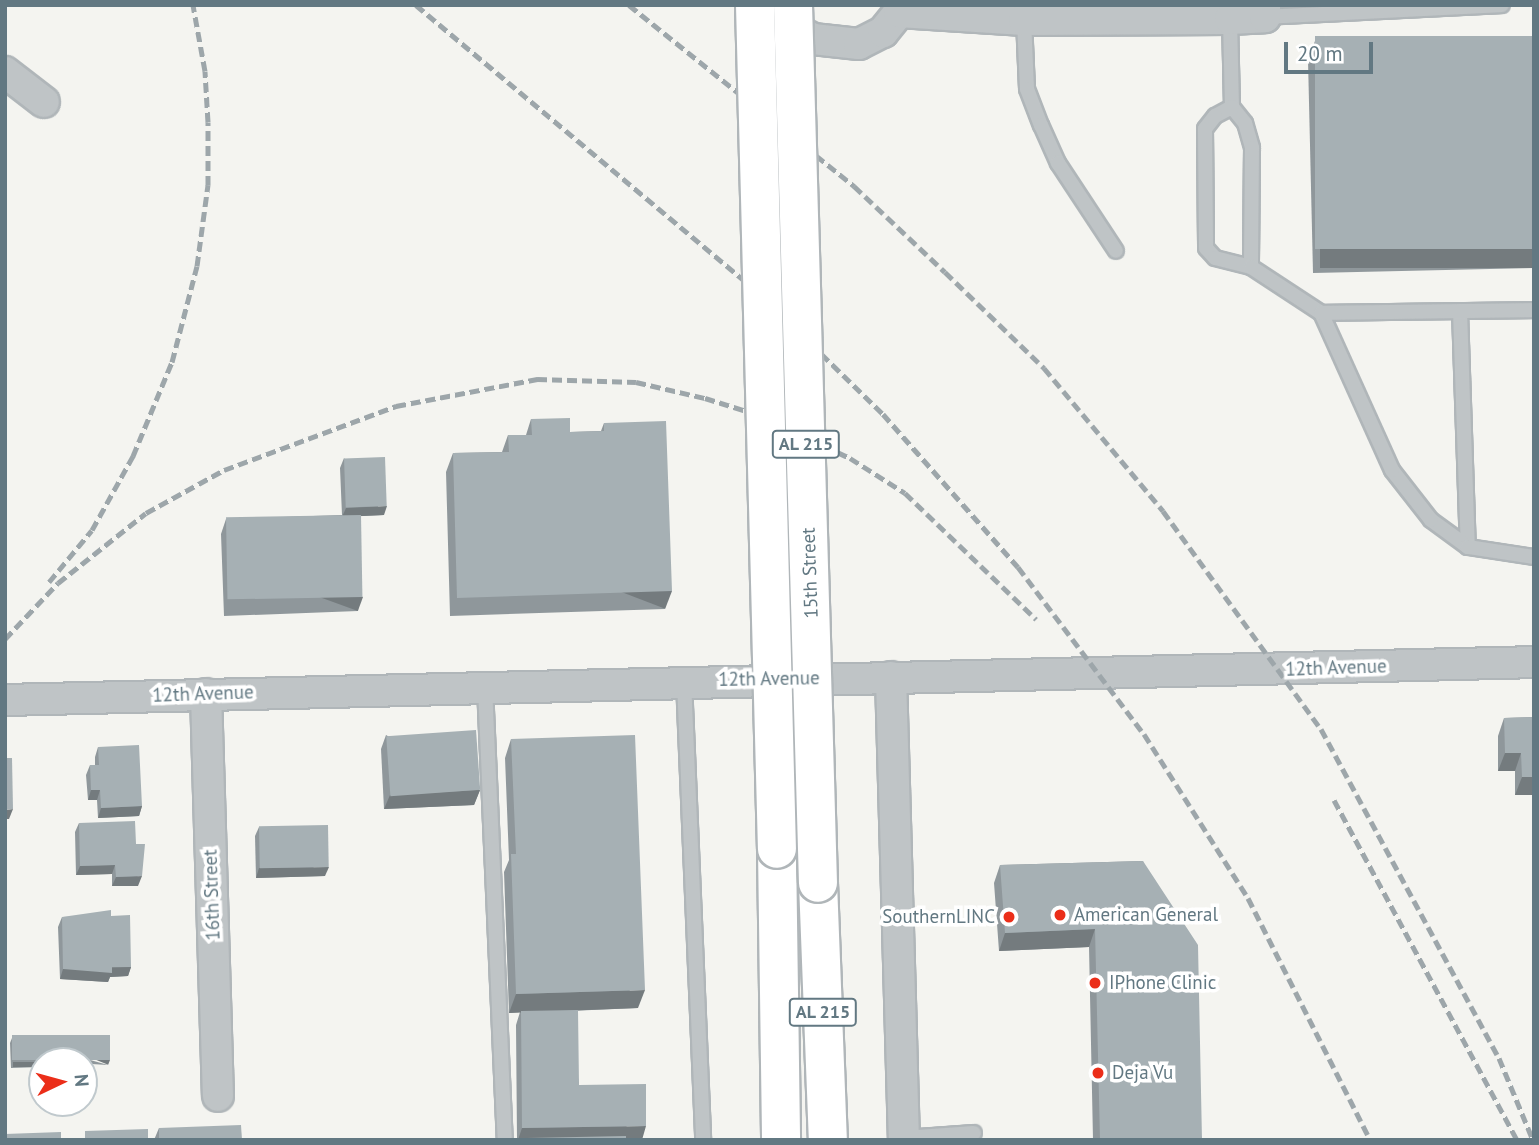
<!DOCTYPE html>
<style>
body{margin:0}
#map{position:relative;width:1539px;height:1145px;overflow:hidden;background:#f4f4f0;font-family:"PT Sans",sans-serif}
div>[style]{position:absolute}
.roads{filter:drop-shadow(2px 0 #b0b6b9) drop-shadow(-2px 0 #b0b6b9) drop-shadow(0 2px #b0b6b9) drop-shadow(0 -2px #b0b6b9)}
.service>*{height:14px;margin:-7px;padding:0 7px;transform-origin:7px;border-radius:7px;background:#bfc4c6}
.minor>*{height:30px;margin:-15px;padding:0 15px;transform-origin:15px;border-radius:15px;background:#bfc4c6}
.primary>*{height:38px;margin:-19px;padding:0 19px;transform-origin:19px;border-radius:19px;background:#fff}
.rail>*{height:5px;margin-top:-2.5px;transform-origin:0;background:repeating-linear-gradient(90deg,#9da6aa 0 10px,transparent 0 15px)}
.bridges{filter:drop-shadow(2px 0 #b0b6b9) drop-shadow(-2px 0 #b0b6b9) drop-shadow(0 2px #b0b6b9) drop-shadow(0 -2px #b0b6b9)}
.primary-bridge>*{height:38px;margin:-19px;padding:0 19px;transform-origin:19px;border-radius:19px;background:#fff}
.wall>*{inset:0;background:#8f979b}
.shaded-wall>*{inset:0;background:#747b7e;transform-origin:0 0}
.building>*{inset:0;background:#a6b0b4;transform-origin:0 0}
.dots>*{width:19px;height:19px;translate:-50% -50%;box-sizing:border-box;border:4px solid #fff;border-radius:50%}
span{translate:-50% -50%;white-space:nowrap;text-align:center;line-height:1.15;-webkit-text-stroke:7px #fff;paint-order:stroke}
.shield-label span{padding:2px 5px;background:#fff;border:2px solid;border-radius:5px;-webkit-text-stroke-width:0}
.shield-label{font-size:18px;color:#627882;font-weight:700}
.street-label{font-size:19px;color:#627882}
.poi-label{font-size:19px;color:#627882}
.left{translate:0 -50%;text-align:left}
.right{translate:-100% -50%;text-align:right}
.frame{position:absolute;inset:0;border:7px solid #627882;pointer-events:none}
.north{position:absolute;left:28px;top:1047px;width:70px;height:70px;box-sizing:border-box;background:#fff;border:2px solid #c0c9cd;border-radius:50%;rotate:85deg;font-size:19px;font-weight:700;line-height:28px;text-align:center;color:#627882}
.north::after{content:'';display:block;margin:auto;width:24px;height:32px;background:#eb2e19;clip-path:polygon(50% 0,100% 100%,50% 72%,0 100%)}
.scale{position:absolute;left:1284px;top:42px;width:89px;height:32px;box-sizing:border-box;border:4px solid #627882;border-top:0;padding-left:9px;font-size:21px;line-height:24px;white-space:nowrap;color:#627882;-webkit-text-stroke:5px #fff;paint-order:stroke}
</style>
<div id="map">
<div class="roads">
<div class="service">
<i style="left:1265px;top:17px;width:237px;rotate:-2.9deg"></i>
<i style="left:1230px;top:19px;width:88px;rotate:88.7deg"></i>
<i style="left:1232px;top:107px;width:21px;rotate:51deg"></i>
<i style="left:1245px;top:123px;width:26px;rotate:74deg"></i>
<i style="left:1252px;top:148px;width:119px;rotate:90.5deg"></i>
<i style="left:1024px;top:20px;width:69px;rotate:87.5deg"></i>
<i style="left:1027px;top:89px;width:39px;rotate:69deg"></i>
<i style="left:1041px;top:125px;width:42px;rotate:65.9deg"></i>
<i style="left:1058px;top:163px;width:105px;rotate:56.6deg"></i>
<i style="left:1232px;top:107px;width:19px;rotate:152deg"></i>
<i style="left:1215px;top:116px;width:16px;rotate:128deg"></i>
<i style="left:1205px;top:129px;width:119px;rotate:89.5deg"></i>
<i style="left:1206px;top:248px;width:13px;rotate:48deg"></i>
<i style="left:1215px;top:258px;width:37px;rotate:14deg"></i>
<i style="left:1251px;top:267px;width:84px;rotate:33.3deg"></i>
<i style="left:1460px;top:311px;width:236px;rotate:88.1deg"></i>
<i style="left:1468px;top:547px;width:46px;rotate:-143.9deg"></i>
<i style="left:1431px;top:520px;width:63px;rotate:-128deg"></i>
<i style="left:1392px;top:470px;width:172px;rotate:-114.3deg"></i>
<i style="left:1321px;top:313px;width:213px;rotate:-0.8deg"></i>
<i style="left:1468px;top:547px;width:67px;rotate:8.6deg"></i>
<i style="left:684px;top:681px;width:459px;rotate:87.6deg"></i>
<i style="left:485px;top:687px;width:453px;rotate:87.5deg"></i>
<i style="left:904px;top:1138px;width:70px;rotate:-4.1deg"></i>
</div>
<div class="minor">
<i style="left:777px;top:20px;width:41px;rotate:27.8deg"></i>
<i style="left:813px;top:39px;width:46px;rotate:6.2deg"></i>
<i style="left:859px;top:44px;width:27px;rotate:-27deg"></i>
<i style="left:883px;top:32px;width:26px;rotate:-51deg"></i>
<i style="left:899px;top:12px;width:125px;rotate:3.7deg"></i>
<i style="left:1024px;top:20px;width:206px;rotate:-0.3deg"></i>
<i style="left:1230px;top:19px;width:35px;rotate:-3deg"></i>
<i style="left:1265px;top:17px;width:12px;rotate:-90deg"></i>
<i style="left:5px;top:72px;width:49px;rotate:37.6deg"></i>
<i style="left:891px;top:677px;width:463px;rotate:88.4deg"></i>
<i style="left:206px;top:694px;width:402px;rotate:88.3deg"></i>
<i style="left:5px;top:700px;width:1529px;rotate:-1.42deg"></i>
</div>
<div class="primary">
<i style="left:777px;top:849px;width:291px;rotate:89.2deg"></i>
<i style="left:818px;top:883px;width:257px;rotate:87.8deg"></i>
</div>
</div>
<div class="rail">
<i style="left:416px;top:5px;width:445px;rotate:40deg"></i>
<i style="left:757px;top:291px;width:176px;rotate:44.3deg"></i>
<i style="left:883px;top:414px;width:204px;rotate:48.6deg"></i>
<i style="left:1018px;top:567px;width:209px;rotate:53deg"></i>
<i style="left:1144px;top:734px;width:194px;rotate:57.6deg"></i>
<i style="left:1248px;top:898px;width:271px;rotate:63.2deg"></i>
<i style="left:629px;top:5px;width:289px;rotate:38.8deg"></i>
<i style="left:854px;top:186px;width:125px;rotate:43.4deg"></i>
<i style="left:945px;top:272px;width:138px;rotate:44.1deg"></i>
<i style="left:1044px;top:368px;width:186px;rotate:50.2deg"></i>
<i style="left:1163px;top:511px;width:269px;rotate:54.1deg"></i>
<i style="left:1321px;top:729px;width:374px;rotate:61.6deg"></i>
<i style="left:1499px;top:1058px;width:89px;rotate:67.5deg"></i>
<i style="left:49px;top:582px;width:67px;rotate:-50.4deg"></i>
<i style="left:92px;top:530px;width:85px;rotate:-61deg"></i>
<i style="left:133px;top:456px;width:102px;rotate:-67.5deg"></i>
<i style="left:172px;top:362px;width:99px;rotate:-75.4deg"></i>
<i style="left:197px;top:266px;width:82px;rotate:-82.3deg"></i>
<i style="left:208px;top:185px;width:63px;rotate:-90deg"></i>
<i style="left:208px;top:122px;width:51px;rotate:-93.4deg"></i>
<i style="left:205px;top:71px;width:67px;rotate:-100.3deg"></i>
<i style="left:5px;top:639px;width:77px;rotate:-46.6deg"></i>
<i style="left:58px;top:583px;width:112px;rotate:-38.5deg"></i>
<i style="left:146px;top:513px;width:89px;rotate:-28.9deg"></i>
<i style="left:224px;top:470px;width:184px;rotate:-20.4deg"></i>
<i style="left:396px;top:406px;width:144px;rotate:-10.8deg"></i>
<i style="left:537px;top:379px;width:99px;rotate:1.7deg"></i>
<i style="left:636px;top:382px;width:71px;rotate:13.1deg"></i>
<i style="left:705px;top:398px;width:53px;rotate:17.4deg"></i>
<i style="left:756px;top:414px;width:104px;rotate:25.1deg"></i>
<i style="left:850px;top:458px;width:65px;rotate:32.5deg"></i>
<i style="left:905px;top:493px;width:182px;rotate:43.9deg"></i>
<i style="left:1334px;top:800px;width:386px;rotate:61.7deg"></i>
</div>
<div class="bridges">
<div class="primary-bridge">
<i style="left:755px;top:5px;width:844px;rotate:88.51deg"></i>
<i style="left:793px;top:5px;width:878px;rotate:88.37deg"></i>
</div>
</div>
<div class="wall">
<i style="clip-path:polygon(1534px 36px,1534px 268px,1313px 273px,1308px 60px,1315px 41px)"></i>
<i style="clip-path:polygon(531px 419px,570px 432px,601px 431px,604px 423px,665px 609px,450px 616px,446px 472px,453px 453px,502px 452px,508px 435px,526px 435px)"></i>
<i style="clip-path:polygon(344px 458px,384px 515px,361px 516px,358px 611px,224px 616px,221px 534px,226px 519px,342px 515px,340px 468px)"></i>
<i style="clip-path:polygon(1534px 717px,1534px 795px,1515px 795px,1515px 771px,1498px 771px,1498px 736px,1504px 718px)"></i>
<i style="clip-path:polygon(386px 735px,480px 790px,474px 805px,384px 809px,381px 749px)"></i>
<i style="clip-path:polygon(511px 739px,638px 1008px,569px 1011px,579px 1085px,642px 1140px,517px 1140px,516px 1025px,520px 1012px,509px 1013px,504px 872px,509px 860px,505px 758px)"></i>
<i style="clip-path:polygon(98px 747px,142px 806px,139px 816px,98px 818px,97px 800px,88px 800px,86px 775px,90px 765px,95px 765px,95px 757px)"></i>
<i style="clip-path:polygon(79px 823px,136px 844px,138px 886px,112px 886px,112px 874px,76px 875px,75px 832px)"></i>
<i style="clip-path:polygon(259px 827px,325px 876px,256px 878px,255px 836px)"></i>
<i style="clip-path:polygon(1143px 861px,1202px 1140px,1093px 1140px,1089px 947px,999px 951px,994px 883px,1000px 865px)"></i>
<i style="clip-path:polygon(111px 916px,131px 967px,128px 976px,110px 977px,108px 982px,60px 979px,58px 927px,62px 917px)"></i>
<i style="clip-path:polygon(12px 1038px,108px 1065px,42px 1061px,42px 1067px,11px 1068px,10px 1043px)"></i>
<i style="clip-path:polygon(159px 1128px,242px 1140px,154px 1140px)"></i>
</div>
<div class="shaded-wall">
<i style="left:1534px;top:249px;width:19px;height:214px;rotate:90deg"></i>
<i style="clip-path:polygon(387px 506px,384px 515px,342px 517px,346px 508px)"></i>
<i style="left:672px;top:591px;width:19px;height:215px;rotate:111deg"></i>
<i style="left:363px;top:597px;width:15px;height:134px;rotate:110deg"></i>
<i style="clip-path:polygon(1505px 753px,1521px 753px,1515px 771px,1498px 771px)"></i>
<i style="clip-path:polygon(1522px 777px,1534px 777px,1534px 795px,1515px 795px)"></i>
<i style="clip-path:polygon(91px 790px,100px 790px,97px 800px,88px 800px)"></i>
<i style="clip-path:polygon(480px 790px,474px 805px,384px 809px,390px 795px)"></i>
<i style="clip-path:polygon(142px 806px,139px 816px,98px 818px,101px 808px)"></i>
<i style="clip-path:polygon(13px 809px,9px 819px,5px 819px,5px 810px)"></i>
<i style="clip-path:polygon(115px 865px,112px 874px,76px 875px,80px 866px)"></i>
<i style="clip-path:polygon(329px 867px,325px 876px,256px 878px,259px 868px)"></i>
<i style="clip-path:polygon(142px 876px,138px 886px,112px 886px,116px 877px)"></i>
<i style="clip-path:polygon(1095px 929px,1089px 947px,999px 951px,1005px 933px)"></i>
<i style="clip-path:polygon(131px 967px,128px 976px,110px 977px,108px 982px,60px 979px,63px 969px)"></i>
<i style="clip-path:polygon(645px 990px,638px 1008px,509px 1013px,516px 994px)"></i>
<i style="left:110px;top:1060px;width:5px;height:26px;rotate:112deg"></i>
<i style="left:42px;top:1062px;width:5px;height:29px;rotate:90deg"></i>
<i style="clip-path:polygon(646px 1126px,642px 1140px,527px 1140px,527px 1138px,526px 1140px,518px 1140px,522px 1128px)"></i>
</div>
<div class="building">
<i style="left:1534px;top:36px;width:213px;height:219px;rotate:90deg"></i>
<i style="clip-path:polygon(570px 418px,570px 432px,604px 431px,604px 423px,666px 421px,672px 591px,457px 598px,453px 453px,509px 452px,508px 435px,532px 435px,531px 419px)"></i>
<i style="left:385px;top:457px;width:49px;height:41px;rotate:88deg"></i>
<i style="left:361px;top:515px;width:82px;height:135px;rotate:89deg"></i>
<i style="clip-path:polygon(1534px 717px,1534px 777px,1522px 777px,1521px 753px,1505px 753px,1504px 718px)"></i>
<i style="left:476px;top:730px;width:60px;height:90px;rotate:86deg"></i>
<i style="clip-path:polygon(635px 735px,645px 990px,516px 994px,511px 854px,516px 854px,511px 739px)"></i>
<i style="clip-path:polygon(139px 745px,142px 806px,101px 808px,100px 790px,91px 790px,90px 765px,99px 765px,98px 747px)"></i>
<i style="clip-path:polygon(5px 758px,12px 758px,13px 809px,5px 810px)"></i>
<i style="clip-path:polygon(135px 821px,136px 844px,145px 844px,142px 876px,116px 877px,115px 865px,80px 866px,79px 823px)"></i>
<i style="left:328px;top:825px;width:42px;height:69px;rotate:89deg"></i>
<i style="clip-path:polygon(1143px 861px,1198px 945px,1202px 1140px,1100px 1140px,1095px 929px,1005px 933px,1000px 865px)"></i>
<i style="clip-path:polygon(111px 910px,111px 916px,130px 915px,131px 967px,112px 967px,112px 973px,63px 969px,62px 917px)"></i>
<i style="clip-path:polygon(578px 1010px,579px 1085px,646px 1084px,646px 1126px,522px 1128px,521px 1011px)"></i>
<i style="left:110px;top:1035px;width:25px;height:98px;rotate:90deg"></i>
<i style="clip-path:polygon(241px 1125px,242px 1140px,159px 1140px,159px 1128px)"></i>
<i style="clip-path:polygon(148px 1129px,148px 1140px,85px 1140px,85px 1131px)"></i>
<i style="clip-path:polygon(61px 1132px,61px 1140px,5px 1140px,5px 1134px)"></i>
<i style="clip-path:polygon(626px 1136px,626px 1140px,527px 1140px,527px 1138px)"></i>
</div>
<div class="dots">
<i style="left:1060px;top:915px;background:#eb2e19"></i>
<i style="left:1009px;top:917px;background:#eb2e19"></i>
<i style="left:1095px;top:983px;background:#eb2e19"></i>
<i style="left:1098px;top:1073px;background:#eb2e19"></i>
</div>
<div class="shield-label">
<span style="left:806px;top:444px">AL 215</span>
<span style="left:823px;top:1012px">AL 215</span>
</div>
<div class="street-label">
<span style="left:810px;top:573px;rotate:-92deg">15th Street</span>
<span style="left:1336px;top:668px;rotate:-2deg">12th Avenue</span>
<span style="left:769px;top:679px;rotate:-1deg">12th Avenue</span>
<span style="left:203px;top:694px;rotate:-2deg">12th Avenue</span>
<span style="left:212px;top:895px;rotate:-92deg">16th Street</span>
</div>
<div class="poi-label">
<span class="left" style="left:1074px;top:915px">American General</span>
<span class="right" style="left:995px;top:917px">SouthernLINC</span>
<span class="left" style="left:1109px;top:983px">IPhone Clinic</span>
<span class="left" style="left:1112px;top:1073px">Deja Vu</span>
</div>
<div class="frame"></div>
<div class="north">N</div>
<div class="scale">20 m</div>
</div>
